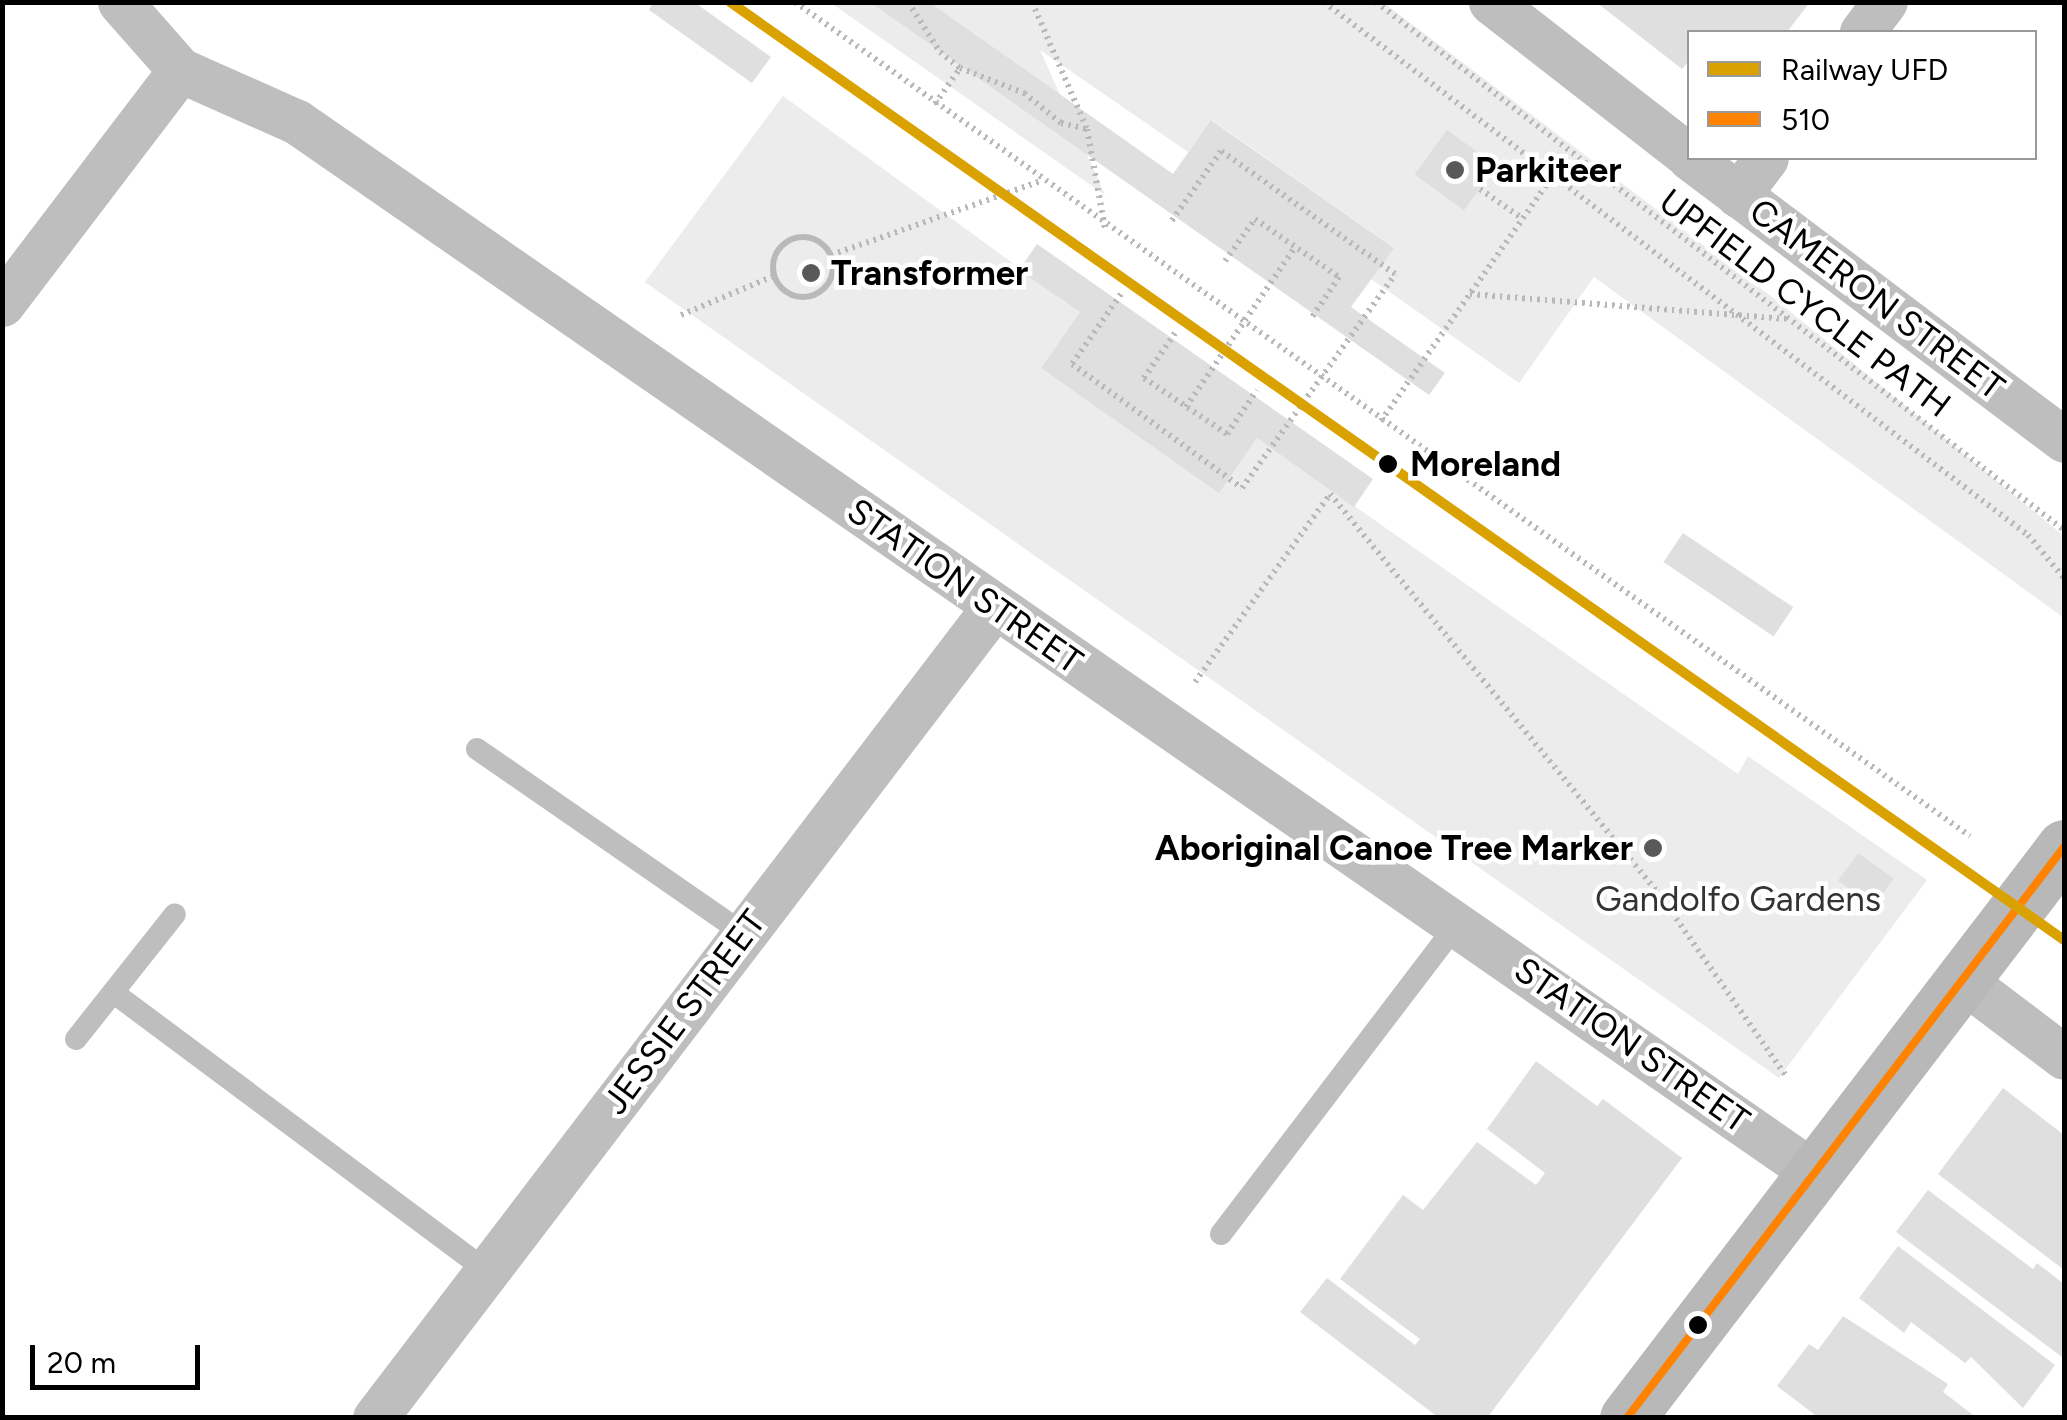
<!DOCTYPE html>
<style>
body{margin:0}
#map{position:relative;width:2067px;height:1420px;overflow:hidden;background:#fff;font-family:Figtree,sans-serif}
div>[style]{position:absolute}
.green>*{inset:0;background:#ececec}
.building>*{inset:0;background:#dfdfdf;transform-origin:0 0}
.path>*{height:6px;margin-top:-3px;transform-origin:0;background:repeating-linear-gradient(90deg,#b9b9b9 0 2.5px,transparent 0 7.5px)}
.path>.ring{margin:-3px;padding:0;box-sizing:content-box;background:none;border:6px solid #b9b9b9;border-radius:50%}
.lane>*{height:22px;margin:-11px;padding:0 11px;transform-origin:11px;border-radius:11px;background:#bebebe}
.street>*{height:45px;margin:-22.5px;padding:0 22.5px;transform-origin:22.5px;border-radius:22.5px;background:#bebebe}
.secondary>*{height:55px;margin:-27.5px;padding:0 27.5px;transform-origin:27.5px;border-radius:27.5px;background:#b8b8b8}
.bus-1>*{height:8px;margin:-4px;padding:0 4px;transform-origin:4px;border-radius:4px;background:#ff8200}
.rail-1>*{height:10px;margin:-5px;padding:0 5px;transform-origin:5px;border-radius:5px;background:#d9a200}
.dots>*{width:28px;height:28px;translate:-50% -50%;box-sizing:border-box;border:5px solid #fff;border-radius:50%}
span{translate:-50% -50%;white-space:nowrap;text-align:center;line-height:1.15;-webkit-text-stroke:9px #fff;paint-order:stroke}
.poi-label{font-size:35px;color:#000;font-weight:700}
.left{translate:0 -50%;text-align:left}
.right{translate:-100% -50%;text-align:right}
.street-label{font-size:35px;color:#000}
.stop-label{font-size:35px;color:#000;font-weight:700}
.park-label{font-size:35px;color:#333}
.frame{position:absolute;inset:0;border:5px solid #000;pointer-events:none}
.legend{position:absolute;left:1687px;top:30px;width:350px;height:130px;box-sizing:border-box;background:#fff;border:2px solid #999;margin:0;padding:12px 18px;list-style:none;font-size:30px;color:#000}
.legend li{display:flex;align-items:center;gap:20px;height:50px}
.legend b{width:50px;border:2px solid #999}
.scale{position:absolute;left:30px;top:1345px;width:170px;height:45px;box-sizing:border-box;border:5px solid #000;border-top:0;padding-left:12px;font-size:30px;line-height:35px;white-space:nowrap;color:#000;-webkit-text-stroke:8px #fff;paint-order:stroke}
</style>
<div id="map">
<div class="green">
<i style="clip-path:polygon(831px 3px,1384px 3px,1780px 303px,2064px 536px,2064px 618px,1594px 277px,1519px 383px,1371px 279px,1393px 247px,1212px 120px,1188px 152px,1040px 50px,1105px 195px)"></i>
<i style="clip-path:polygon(783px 96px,1080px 312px,1042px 367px,1219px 492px,1257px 438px,1738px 774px,1748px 756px,1927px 880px,1779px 1078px,645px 282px)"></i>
</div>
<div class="building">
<i style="clip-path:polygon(653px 2px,694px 2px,771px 57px,752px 83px,649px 10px)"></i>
<i style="clip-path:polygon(870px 2px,929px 2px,1173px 174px,1211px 120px,1394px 248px,1351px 307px,1445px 373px,1429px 395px)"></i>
<i style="clip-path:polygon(1596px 2px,1810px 2px,1787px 32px,1690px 32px,1690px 60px,1682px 69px)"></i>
<i style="left:1447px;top:130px;width:61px;height:55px;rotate:36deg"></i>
<i style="clip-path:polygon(1037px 244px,1373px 479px,1354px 507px,1257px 438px,1219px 493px,1041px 368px,1080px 312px,1019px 270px)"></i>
<i style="left:1683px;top:533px;width:133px;height:35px;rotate:34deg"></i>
<i style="left:1858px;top:853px;width:44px;height:34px;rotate:36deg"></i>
<i style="clip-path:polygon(1536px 1061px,1597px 1106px,1603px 1099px,1682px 1158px,1487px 1418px,1439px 1418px,1300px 1312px,1327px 1278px,1415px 1345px,1420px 1339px,1340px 1279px,1403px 1195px,1423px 1210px,1477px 1142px,1536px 1185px,1545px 1173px,1487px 1129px)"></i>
<i style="clip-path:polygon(2003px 1088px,2064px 1135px,2064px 1270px,1938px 1174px)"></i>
<i style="clip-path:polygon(1928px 1190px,2033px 1269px,2037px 1263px,2064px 1284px,2062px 1357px,1896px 1232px)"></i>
<i style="clip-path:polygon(1898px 1246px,2055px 1365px,2023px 1408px,1971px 1357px,1965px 1363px,1911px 1322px,1904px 1333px,1859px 1298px)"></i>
<i style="clip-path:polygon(1843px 1316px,1948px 1384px,1943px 1392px,1977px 1418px,1819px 1418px,1777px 1386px,1809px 1344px,1818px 1350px)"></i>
</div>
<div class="path">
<i style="left:795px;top:2px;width:1441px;rotate:35.37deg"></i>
<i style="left:908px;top:2px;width:59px;rotate:57.4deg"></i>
<i style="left:940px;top:52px;width:26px;rotate:39deg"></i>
<i style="left:960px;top:68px;width:69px;rotate:21.3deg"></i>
<i style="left:1024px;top:93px;width:48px;rotate:39deg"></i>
<i style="left:1061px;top:123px;width:27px;rotate:13deg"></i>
<i style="left:1032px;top:2px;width:138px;rotate:66.6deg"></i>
<i style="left:1087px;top:129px;width:101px;rotate:79.7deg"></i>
<i style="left:1324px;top:2px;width:883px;rotate:37.13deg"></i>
<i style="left:2028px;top:535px;width:56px;rotate:50.1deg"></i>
<i style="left:1376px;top:2px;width:867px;rotate:37.5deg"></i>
<i style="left:935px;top:104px;width:44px;rotate:-55.2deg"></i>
<i style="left:1480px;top:189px;width:52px;rotate:34.9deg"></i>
<i class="ring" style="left:773px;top:237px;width:54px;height:54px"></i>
<i style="left:831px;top:255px;width:223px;rotate:-19.4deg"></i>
<i style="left:1225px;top:261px;width:52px;rotate:-54.5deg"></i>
<i style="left:1255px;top:219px;width:102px;rotate:34.6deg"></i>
<i style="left:1339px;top:277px;width:52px;rotate:124deg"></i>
<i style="left:1121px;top:294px;width:85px;rotate:125deg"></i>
<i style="left:1072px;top:364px;width:210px;rotate:36.1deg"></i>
<i style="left:1242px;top:488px;width:263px;rotate:-54.4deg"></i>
<i style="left:1395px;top:274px;width:213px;rotate:-144.7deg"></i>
<i style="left:1221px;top:151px;width:87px;rotate:125.2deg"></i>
<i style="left:1470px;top:294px;width:317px;rotate:4.5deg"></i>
<i style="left:681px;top:315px;width:101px;rotate:-22.8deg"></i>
<i style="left:1175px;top:333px;width:55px;rotate:124.6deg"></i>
<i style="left:1144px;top:378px;width:100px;rotate:34deg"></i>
<i style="left:1227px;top:434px;width:53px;rotate:-55.7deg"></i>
<i style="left:1186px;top:407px;width:194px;rotate:-55.7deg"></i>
<i style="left:1381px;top:421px;width:302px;rotate:-55deg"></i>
<i style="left:1195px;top:682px;width:231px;rotate:-54.3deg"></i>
<i style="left:1330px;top:494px;width:518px;rotate:50.56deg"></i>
<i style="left:1659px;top:894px;width:222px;rotate:55.1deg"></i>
</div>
<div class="lane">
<i style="left:477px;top:749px;width:325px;rotate:34.7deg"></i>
<i style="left:114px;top:993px;width:465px;rotate:36.7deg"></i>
<i style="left:76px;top:1039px;width:159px;rotate:-51.6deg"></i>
<i style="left:1221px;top:1234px;width:391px;rotate:-52.7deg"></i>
</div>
<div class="street">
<i style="left:120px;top:2px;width:91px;rotate:48.6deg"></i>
<i style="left:180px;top:70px;width:128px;rotate:24deg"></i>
<i style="left:297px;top:122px;width:1846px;rotate:34.71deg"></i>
<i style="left:1491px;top:2px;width:252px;rotate:37.9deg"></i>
<i style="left:1862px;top:32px;width:38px;rotate:-53deg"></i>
<i style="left:1690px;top:158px;width:468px;rotate:37deg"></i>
<i style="left:1738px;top:195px;width:46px;rotate:-52.9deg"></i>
<i style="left:2px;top:304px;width:294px;rotate:-52.7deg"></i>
<i style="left:1961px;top:979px;width:129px;rotate:37.1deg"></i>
<i style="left:375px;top:1418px;width:1020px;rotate:-52.65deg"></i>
</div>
<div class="secondary">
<i style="left:1627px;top:1418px;width:719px;rotate:-52.57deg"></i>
</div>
<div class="bus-1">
<i style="left:1627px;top:1418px;width:719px;rotate:-52.57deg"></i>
</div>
<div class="rail-1">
<i style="left:730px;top:2px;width:1631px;rotate:35.11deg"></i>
</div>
<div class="dots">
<i style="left:1455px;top:170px;background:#595959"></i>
<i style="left:811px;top:273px;background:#595959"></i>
<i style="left:1388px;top:464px;background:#000"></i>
<i style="left:1653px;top:848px;background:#595959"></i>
<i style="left:1698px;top:1325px;background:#000"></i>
</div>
<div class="poi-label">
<span class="left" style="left:1475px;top:170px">Parkiteer</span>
<span class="left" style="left:831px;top:273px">Transformer</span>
<span class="right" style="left:1633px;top:848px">Aboriginal Canoe Tree Marker</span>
</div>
<div class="street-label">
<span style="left:1877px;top:299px;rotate:37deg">CAMERON STREET</span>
<span style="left:1805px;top:303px;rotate:37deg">UPFIELD CYCLE PATH</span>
<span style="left:965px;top:586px;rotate:35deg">STATION STREET</span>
<span style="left:684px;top:1012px;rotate:-53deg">JESSIE STREET</span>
<span style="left:1632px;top:1045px;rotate:35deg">STATION STREET</span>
</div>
<div class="stop-label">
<span class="left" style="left:1410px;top:464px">Moreland</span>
</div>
<div class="park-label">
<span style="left:1738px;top:899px">Gandolfo Gardens</span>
</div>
<div class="frame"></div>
<ul class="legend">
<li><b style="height:12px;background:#d9a200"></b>Railway UFD</li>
<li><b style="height:12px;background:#ff8200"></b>510</li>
</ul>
<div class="scale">20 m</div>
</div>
